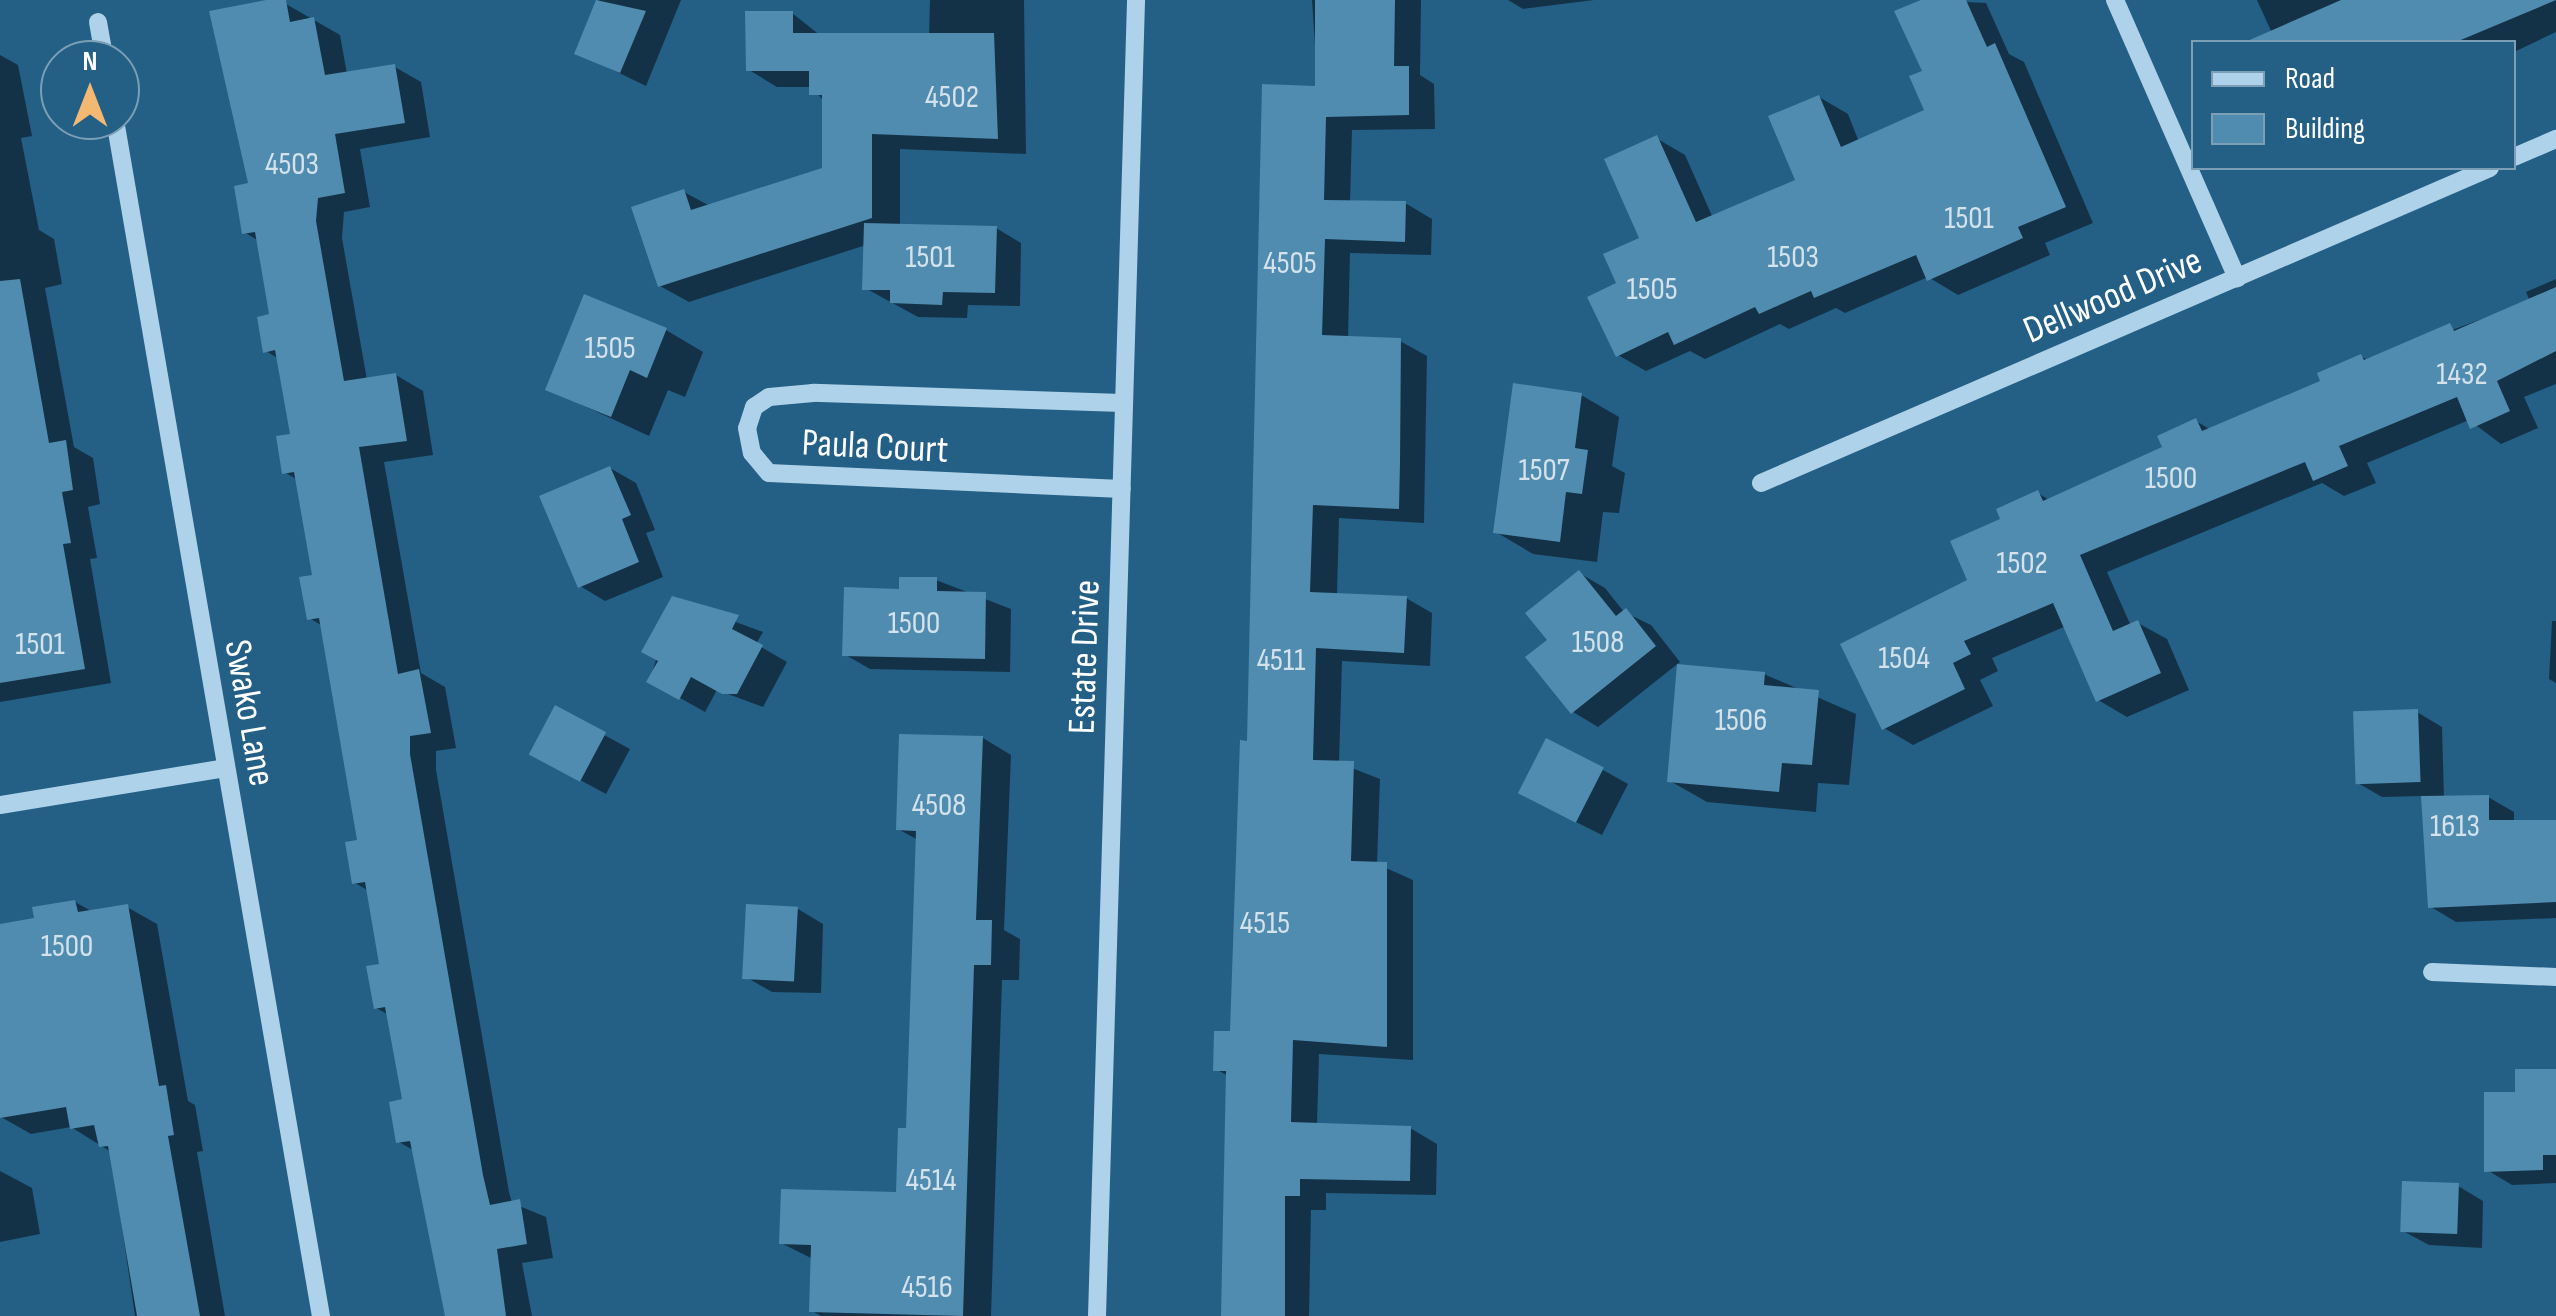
<!DOCTYPE html>
<style>
body{margin:0}
#map{position:relative;width:2556px;height:1316px;overflow:hidden;background:#245f86;font-family:"Sofia Sans Condensed",sans-serif}
div>[style]{position:absolute}
.shadow>*{inset:0;background:#0007}
.building>*{inset:0;background:#508bb0;transform-origin:0 0}
.minor>*{height:18px;margin:-9px;padding:0 9px;transform-origin:9px;border-radius:9px;background:#aed2e9}
span{translate:-50% -50%;white-space:nowrap;text-align:center;line-height:1.15;-webkit-text-stroke:8px #245f86;paint-order:stroke}
.number-label{font-size:32px;color:#d3e2eb}
.number-label span{-webkit-text-stroke-width:0}
.street-label{font-size:38px;color:#fff}
.legend{position:absolute;left:2191px;top:40px;width:325px;height:130px;box-sizing:border-box;background:#245f86;border:2px solid #7c9fb6;margin:0;padding:12px 18px;list-style:none;font-size:30px;color:#fff}
.legend li{display:flex;align-items:center;gap:20px;height:50px}
.legend b{width:50px;border:2px solid #7c9fb6}
.north{position:absolute;left:40px;top:40px;width:100px;height:100px;box-sizing:border-box;background:#245f86;border:2px solid #7c9fb6;border-radius:50%;rotate:0deg;font-size:28px;font-weight:700;line-height:40px;text-align:center;color:#fff}
.north::after{content:'';display:block;margin:auto;width:35px;height:45px;background:#f3b972;clip-path:polygon(50% 0,100% 100%,50% 72%,0 100%)}
</style>
<div id="map">
<div class="shadow">
<i style="clip-path:polygon(279px 0,340px 35px,347px 74px,395px 67px,421px 82px,430px 137px,360px 149px,370px 207px,344px 212px,342px 238px,367px 380px,396px 375px,423px 391px,433px 455px,384px 462px,421px 673px,445px 687px,456px 748px,436px 751px,436px 770px,509px 1192px,512px 1203px,546px 1217px,553px 1258px,522px 1263px,532px 1316px,447px 1316px,413px 1150px,399px 1142px,404px 1101px,389px 1015px,376px 1008px,382px 966px,369px 891px,355px 883px,360px 843px,323px 626px,309px 618px,315px 577px,298px 480px,284px 472px,293px 437px,279px 359px,266px 351px,272px 316px,259px 241px,244px 232px)"></i>
<i style="clip-path:polygon(599px 0,681px 0,646px 86px,578px 53px)"></i>
<i style="clip-path:polygon(930px 0,1024px 0,1026px 154px,900px 149px,900px 226px,996px 228px,1021px 243px,1020px 306px,968px 305px,967px 318px,918px 317px,865px 288px,866px 245px,689px 302px,660px 286px,684px 192px,710px 206px,825px 170px,824px 101px,811px 87px,777px 87px,749px 70px,792px 13px,821px 36px,929px 37px)"></i>
<i style="clip-path:polygon(1312px 0,1421px 0,1420px 75px,1434px 84px,1435px 129px,1352px 130px,1350px 203px,1405px 203px,1432px 219px,1431px 255px,1350px 253px,1348px 339px,1400px 341px,1427px 356px,1424px 523px,1339px 518px,1337px 595px,1406px 598px,1432px 613px,1430px 666px,1342px 661px,1339px 763px,1380px 779px,1377px 864px,1413px 880px,1413px 1060px,1319px 1054px,1317px 1126px,1410px 1128px,1437px 1144px,1436px 1195px,1326px 1193px,1326px 1210px,1311px 1210px,1309px 1316px,1223px 1316px,1228px 1076px,1216px 1069px,1232px 1034px,1250px 743px,1318px 89px)"></i>
<i style="clip-path:polygon(1508px 0,1594px 0,1523px 9px)"></i>
<i style="clip-path:polygon(1927px 0,1986px 3px,2009px 54px,2024px 62px,2093px 223px,2045px 243px,2050px 255px,1958px 295px,1928px 277px,1845px 313px,1836px 308px,1789px 329px,1780px 324px,1705px 359px,1690px 351px,1646px 371px,1618px 355px,1620px 284px,1642px 239px,1656px 138px,1685px 155px,1713px 218px,1798px 182px,1819px 97px,1848px 114px,1859px 142px,1927px 111px)"></i>
<i style="clip-path:polygon(2257px 0,2556px 0,2556px 32px,2514px 52px,2514px 42px,2276px 42px)"></i>
<i style="clip-path:polygon(0 55px,18px 65px,32px 136px,21px 138px,39px 230px,54px 239px,62px 284px,45px 288px,74px 447px,93px 458px,100px 504px,88px 507px,97px 558px,90px 559px,111px 683px,0 702px)"></i>
<i style="clip-path:polygon(2556px 279px,2556px 384px,2524px 397px,2538px 428px,2501px 444px,2469px 420px,2367px 463px,2376px 483px,2344px 496px,2322px 483px,2107px 572px,2131px 626px,2138px 623px,2167px 639px,2189px 690px,2127px 717px,2098px 700px,2066px 626px,1992px 658px,1998px 671px,1980px 680px,1993px 706px,1913px 745px,1884px 728px,2004px 520px,2038px 493px,2051px 501px,2165px 448px,2196px 421px,2211px 430px,2323px 382px,2361px 356px,2369px 361px,2530px 301px,2526px 292px)"></i>
<i style="clip-path:polygon(666px 330px,703px 352px,685px 397px,668px 390px,649px 436px,548px 389px)"></i>
<i style="clip-path:polygon(1581px 395px,1619px 417px,1612px 466px,1625px 473px,1619px 513px,1603px 512px,1597px 562px,1533px 554px,1496px 532px)"></i>
<i style="clip-path:polygon(610px 468px,636px 483px,655px 530px,646px 533px,663px 577px,605px 601px,580px 586px)"></i>
<i style="clip-path:polygon(1579px 573px,1605px 588px,1624px 612px,1651px 625px,1680px 662px,1598px 727px,1573px 712px,1550px 640px)"></i>
<i style="clip-path:polygon(936px 580px,1011px 609px,1010px 672px,870px 669px,844px 654px,901px 591px)"></i>
<i style="clip-path:polygon(673px 599px,763px 632px,756px 644px,787px 662px,763px 707px,717px 690px,705px 712px,650px 681px)"></i>
<i style="clip-path:polygon(2552px 621px,2556px 621px,2556px 683px,2549px 679px)"></i>
<i style="clip-path:polygon(1764px 674px,1856px 714px,1849px 785px,1818px 783px,1816px 812px,1707px 802px,1670px 781px)"></i>
<i style="clip-path:polygon(556px 709px,630px 749px,606px 794px,558px 768px)"></i>
<i style="clip-path:polygon(2417px 712px,2442px 727px,2444px 798px,2488px 797px,2514px 812px,2514px 822px,2556px 822px,2556px 918px,2456px 922px,2431px 907px,2423px 796px,2382px 797px,2356px 782px)"></i>
<i style="clip-path:polygon(983px 738px,1011px 755px,1004px 930px,1020px 939px,1019px 980px,1002px 980px,991px 1316px,821px 1316px,812px 1311px,813px 1259px,781px 1243px,899px 1195px,909px 1131px,918px 840px,898px 829px)"></i>
<i style="clip-path:polygon(1603px 770px,1628px 784px,1602px 835px,1546px 807px)"></i>
<i style="clip-path:polygon(75px 902px,93px 912px,127px 907px,157px 924px,188px 1101px,195px 1105px,203px 1151px,197px 1152px,225px 1316px,135px 1316px,111px 1152px,71px 1127px,31px 1134px,1px 1117px,0 927px,37px 920px)"></i>
<i style="clip-path:polygon(798px 909px,823px 924px,821px 993px,772px 992px,746px 977px)"></i>
<i style="clip-path:polygon(2556px 1072px,2556px 1183px,2512px 1185px,2487px 1170px,2517px 1095px)"></i>
<i style="clip-path:polygon(0 1171px,32px 1188px,40px 1234px,0 1242px)"></i>
<i style="clip-path:polygon(2458px 1186px,2483px 1201px,2482px 1248px,2429px 1245px,2403px 1231px)"></i>
</div>
<div class="building">
<i style="clip-path:polygon(266px 0,286px 0,290px 22px,314px 17px,325px 75px,395px 64px,405px 123px,335px 134px,345px 193px,318px 198px,316px 221px,344px 381px,396px 373px,407px 441px,359px 447px,398px 674px,419px 669px,431px 733px,410px 736px,410px 754px,483px 1175px,490px 1205px,520px 1199px,527px 1244px,497px 1249px,506px 1316px,445px 1316px,410px 1141px,396px 1143px,389px 1102px,402px 1099px,385px 1007px,374px 1009px,366px 966px,379px 964px,365px 882px,352px 884px,345px 842px,357px 840px,319px 618px,307px 620px,299px 577px,312px 575px,294px 472px,282px 474px,276px 436px,290px 434px,275px 350px,263px 353px,257px 317px,269px 314px,255px 232px,242px 234px,234px 186px,248px 183px,209px 11px)"></i>
<i style="clip-path:polygon(596px 0,646px 11px,620px 73px,574px 54px)"></i>
<i style="clip-path:polygon(1315px 0,1395px 0,1394px 66px,1409px 66px,1409px 115px,1326px 117px,1324px 200px,1406px 201px,1405px 242px,1325px 239px,1322px 335px,1401px 338px,1400px 463px,1399px 509px,1313px 505px,1310px 592px,1407px 596px,1404px 653px,1316px 648px,1313px 760px,1354px 761px,1351px 861px,1387px 862px,1387px 1047px,1293px 1040px,1291px 1122px,1411px 1126px,1410px 1181px,1300px 1179px,1300px 1196px,1285px 1196px,1285px 1316px,1221px 1316px,1226px 1071px,1213px 1071px,1214px 1031px,1230px 1031px,1240px 740px,1247px 741px,1262px 84px,1315px 86px)"></i>
<i style="clip-path:polygon(1921px 0,1966px 0,1987px 47px,1995px 43px,2066px 207px,2018px 227px,2023px 238px,1927px 281px,1916px 255px,1814px 298px,1811px 291px,1759px 314px,1755px 307px,1674px 345px,1668px 332px,1616px 357px,1587px 297px,1616px 283px,1603px 254px,1639px 238px,1604px 159px,1657px 135px,1696px 222px,1795px 180px,1768px 116px,1819px 95px,1841px 147px,1924px 110px,1909px 76px,1922px 71px,1894px 11px)"></i>
<i style="clip-path:polygon(2341px 0,2556px 0,2456px 42px,2245px 42px)"></i>
<i style="clip-path:polygon(745px 11px,793px 11px,793px 33px,994px 33px,998px 139px,872px 134px,872px 218px,658px 287px,631px 207px,684px 189px,691px 210px,822px 168px,822px 95px,809px 95px,809px 71px,746px 71px)"></i>
<i style="clip-path:polygon(864px 223px,997px 226px,995px 293px,943px 292px,942px 305px,890px 303px,890px 290px,862px 290px)"></i>
<i style="clip-path:polygon(20px 279px,49px 443px,66px 440px,73px 490px,62px 492px,71px 543px,63px 544px,85px 669px,0 683px,0 281px)"></i>
<i style="clip-path:polygon(2556px 287px,2556px 351px,2497px 381px,2510px 411px,2470px 429px,2457px 397px,2339px 446px,2348px 466px,2313px 481px,2305px 462px,2080px 555px,2113px 631px,2138px 620px,2161px 673px,2096px 702px,2053px 603px,1964px 641px,1971px 654px,1953px 663px,1965px 689px,1882px 730px,1840px 644px,1967px 580px,1950px 541px,2000px 519px,1996px 509px,2038px 490px,2043px 501px,2162px 447px,2157px 436px,2196px 418px,2202px 431px,2320px 381px,2317px 373px,2361px 354px,2364px 360px,2450px 323px,2454px 331px)"></i>
<i style="clip-path:polygon(584px 294px,667px 328px,647px 378px,630px 370px,611px 417px,545px 390px)"></i>
<i style="clip-path:polygon(1513px 383px,1582px 393px,1575px 448px,1588px 450px,1582px 494px,1566px 492px,1560px 542px,1493px 533px)"></i>
<i style="clip-path:polygon(610px 466px,631px 515px,622px 519px,639px 562px,578px 588px,539px 496px)"></i>
<i style="clip-path:polygon(1579px 570px,1616px 616px,1626px 608px,1656px 646px,1571px 714px,1525px 657px,1547px 640px,1525px 613px)"></i>
<i style="clip-path:polygon(899px 577px,937px 577px,937px 591px,986px 592px,985px 659px,842px 656px,844px 587px,899px 589px)"></i>
<i style="clip-path:polygon(672px 596px,739px 615px,732px 629px,763px 645px,737px 694px,722px 694px,691px 677px,679px 700px,646px 682px,658px 661px,641px 652px)"></i>
<i style="clip-path:polygon(1677px 664px,1765px 672px,1764px 685px,1819px 690px,1812px 765px,1782px 763px,1779px 792px,1667px 782px)"></i>
<i style="left:555px;top:705px;width:58px;height:56px;rotate:28deg"></i>
<i style="left:2418px;top:709px;width:73px;height:65px;rotate:88deg"></i>
<i style="clip-path:polygon(899px 734px,983px 736px,976px 920px,992px 920px,991px 965px,974px 965px,963px 1316px,809px 1312px,811px 1245px,779px 1244px,781px 1189px,896px 1192px,898px 1128px,906px 1128px,916px 831px,896px 830px)"></i>
<i style="left:1546px;top:738px;width:65px;height:62px;rotate:27deg"></i>
<i style="clip-path:polygon(2489px 795px,2489px 820px,2556px 820px,2556px 902px,2428px 908px,2421px 796px)"></i>
<i style="clip-path:polygon(75px 900px,78px 912px,128px 904px,159px 1086px,166px 1085px,174px 1135px,168px 1136px,200px 1316px,137px 1316px,108px 1146px,99px 1147px,94px 1125px,70px 1129px,66px 1107px,0 1118px,0 924px,34px 918px,32px 907px)"></i>
<i style="left:746px;top:904px;width:52px;height:75px;rotate:3deg"></i>
<i style="clip-path:polygon(2515px 1069px,2556px 1069px,2556px 1155px,2543px 1155px,2543px 1170px,2484px 1172px,2484px 1092px,2515px 1092px)"></i>
<i style="left:2402px;top:1181px;width:57px;height:51px;rotate:2deg"></i>
</div>
<div class="minor">
<i style="left:2115px;top:0;width:304px;rotate:66.3deg"></i>
<i style="left:98px;top:22px;width:39px;rotate:80deg"></i>
<i style="left:115px;top:120px;width:1214px;rotate:80.23deg"></i>
<i style="left:2514px;top:157px;width:46px;rotate:-23.2deg"></i>
<i style="left:1122px;top:403px;width:309px;rotate:-178.1deg"></i>
<i style="left:813px;top:393px;width:44px;rotate:174.8deg"></i>
<i style="left:769px;top:397px;width:18px;rotate:146deg"></i>
<i style="left:754px;top:407px;width:22px;rotate:108deg"></i>
<i style="left:747px;top:428px;width:25px;rotate:79deg"></i>
<i style="left:752px;top:453px;width:26px;rotate:50deg"></i>
<i style="left:769px;top:473px;width:353px;rotate:2.6deg"></i>
<i style="left:1761px;top:483px;width:794px;rotate:-23.37deg"></i>
<i style="left:0;top:805px;width:228px;rotate:-9.3deg"></i>
<i style="left:2432px;top:972px;width:124px;rotate:2.3deg"></i>
<i style="left:1097px;top:1316px;width:1317px;rotate:-88.3deg"></i>
</div>
<div class="number-label">
<span style="left:952px;top:98px">4502</span>
<span style="left:292px;top:165px">4503</span>
<span style="left:1969px;top:219px">1501</span>
<span style="left:930px;top:258px">1501</span>
<span style="left:1793px;top:258px">1503</span>
<span style="left:1290px;top:264px">4505</span>
<span style="left:1652px;top:290px">1505</span>
<span style="left:610px;top:349px">1505</span>
<span style="left:2462px;top:375px">1432</span>
<span style="left:1544px;top:471px">1507</span>
<span style="left:2171px;top:479px">1500</span>
<span style="left:2022px;top:564px">1502</span>
<span style="left:914px;top:624px">1500</span>
<span style="left:1598px;top:643px">1508</span>
<span style="left:40px;top:645px">1501</span>
<span style="left:1904px;top:659px">1504</span>
<span style="left:1281px;top:661px">4511</span>
<span style="left:1741px;top:721px">1506</span>
<span style="left:939px;top:806px">4508</span>
<span style="left:2455px;top:827px">1613</span>
<span style="left:1265px;top:924px">4515</span>
<span style="left:67px;top:947px">1500</span>
<span style="left:931px;top:1181px">4514</span>
<span style="left:927px;top:1288px">4516</span>
</div>
<div class="street-label">
<span style="left:2113px;top:296px;rotate:-23deg">Dellwood Drive</span>
<span style="left:875px;top:447px;rotate:3deg">Paula Court</span>
<span style="left:1085px;top:657px;rotate:-88deg">Estate Drive</span>
<span style="left:249px;top:713px;rotate:80deg">Swako Lane</span>
</div>
<ul class="legend">
<li><b style="height:12px;background:#aed2e9"></b>Road</li>
<li><b style="height:28px;background:#508bb0"></b>Building</li>
</ul>
<div class="north">N</div>
</div>
